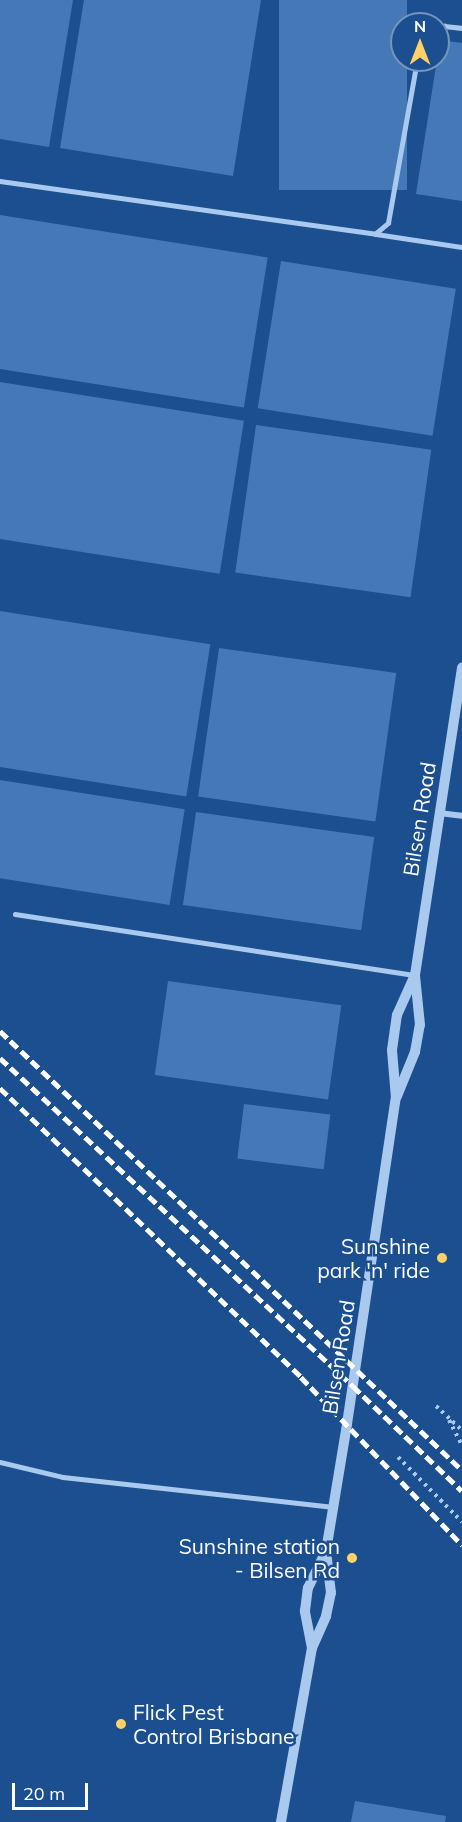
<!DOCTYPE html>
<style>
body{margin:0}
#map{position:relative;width:462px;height:1822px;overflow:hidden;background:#1b4f8f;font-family:Mulish,sans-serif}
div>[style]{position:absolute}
.building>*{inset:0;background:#4478b7;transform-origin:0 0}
.path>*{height:4px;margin-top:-2px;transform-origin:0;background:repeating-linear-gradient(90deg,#a9c9ee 0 3px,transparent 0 7.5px)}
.service>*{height:4.5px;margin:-2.25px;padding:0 2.25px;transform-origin:2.25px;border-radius:2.25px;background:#a9c9ee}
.minor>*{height:6px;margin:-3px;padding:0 3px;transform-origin:3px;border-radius:3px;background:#a9c9ee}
.tertiary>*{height:10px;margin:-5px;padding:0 5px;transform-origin:5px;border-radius:5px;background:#a9c9ee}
.rail>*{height:4.5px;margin-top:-2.25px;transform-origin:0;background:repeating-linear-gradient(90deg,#fff 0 10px,transparent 0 14.5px)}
.dots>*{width:16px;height:16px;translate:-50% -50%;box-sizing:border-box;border:3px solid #1b4f8f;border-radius:50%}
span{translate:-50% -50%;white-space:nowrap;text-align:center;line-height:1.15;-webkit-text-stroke:5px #1b4f8f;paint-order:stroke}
.street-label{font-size:21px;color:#fff}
.poi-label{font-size:21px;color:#fff}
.right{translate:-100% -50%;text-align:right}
.left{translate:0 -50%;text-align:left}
.north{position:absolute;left:390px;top:12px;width:60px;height:60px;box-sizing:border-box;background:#1b4f8f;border:2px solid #7695bc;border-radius:50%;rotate:0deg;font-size:16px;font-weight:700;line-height:24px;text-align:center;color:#fff}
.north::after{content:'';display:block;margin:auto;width:21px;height:27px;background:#ffd166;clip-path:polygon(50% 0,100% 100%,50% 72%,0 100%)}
.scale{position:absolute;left:12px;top:1783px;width:76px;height:27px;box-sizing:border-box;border:3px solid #fff;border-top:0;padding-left:8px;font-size:18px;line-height:21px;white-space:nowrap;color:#fff;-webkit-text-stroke:4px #1b4f8f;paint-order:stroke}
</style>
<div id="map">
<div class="building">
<i style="clip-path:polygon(0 0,73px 0,49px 147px,0 139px)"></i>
<i style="clip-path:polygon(84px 0,261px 0,233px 176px,60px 148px)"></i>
<i style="left:279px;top:0;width:128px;height:190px"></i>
<i style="clip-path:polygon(440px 40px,462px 43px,462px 201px,416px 194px)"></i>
<i style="left:0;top:215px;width:271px;height:152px;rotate:9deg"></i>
<i style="left:281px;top:261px;width:177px;height:149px;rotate:9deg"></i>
<i style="left:0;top:382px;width:247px;height:155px;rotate:9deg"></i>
<i style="left:256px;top:425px;width:177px;height:149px;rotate:8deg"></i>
<i style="left:0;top:611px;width:213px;height:154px;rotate:9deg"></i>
<i style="left:219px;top:648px;width:179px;height:150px;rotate:8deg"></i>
<i style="left:0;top:780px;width:187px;height:97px;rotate:9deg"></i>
<i style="left:196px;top:812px;width:180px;height:94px;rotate:8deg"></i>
<i style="left:168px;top:981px;width:175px;height:95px;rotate:8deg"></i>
<i style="left:244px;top:1104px;width:87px;height:55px;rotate:7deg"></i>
<i style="clip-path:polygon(355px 1801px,446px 1816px,445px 1822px,351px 1822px)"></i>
</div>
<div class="path">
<i style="left:436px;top:1406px;width:35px;rotate:43deg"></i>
<i style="left:449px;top:1420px;width:28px;rotate:63deg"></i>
<i style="left:398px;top:1457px;width:91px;rotate:45.4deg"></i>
</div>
<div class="service">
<i style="left:438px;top:29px;width:7px;rotate:-27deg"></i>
<i style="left:444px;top:26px;width:18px;rotate:6deg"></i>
<i style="left:0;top:181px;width:379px;rotate:8deg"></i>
<i style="left:375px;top:234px;width:17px;rotate:-40deg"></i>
<i style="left:388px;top:223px;width:166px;rotate:-79.9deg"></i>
<i style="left:376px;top:234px;width:87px;rotate:8.6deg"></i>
<i style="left:15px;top:914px;width:405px;rotate:8.7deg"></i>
<i style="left:0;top:1462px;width:65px;rotate:13.4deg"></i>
<i style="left:63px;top:1477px;width:272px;rotate:6.3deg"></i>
</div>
<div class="minor">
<i style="left:439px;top:813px;width:23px;rotate:7deg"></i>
</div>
<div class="tertiary">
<i style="left:397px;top:1096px;width:48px;rotate:-67.8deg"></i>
<i style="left:415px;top:1052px;width:27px;rotate:-80deg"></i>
<i style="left:420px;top:1025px;width:49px;rotate:-95.8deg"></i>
<i style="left:312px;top:1648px;width:38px;rotate:-101deg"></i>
<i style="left:305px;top:1611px;width:23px;rotate:-83deg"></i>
<i style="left:308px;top:1588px;width:41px;rotate:-64.1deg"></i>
<i style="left:326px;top:1551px;width:129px;rotate:-80.6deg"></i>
<i style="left:347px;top:1424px;width:330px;rotate:-81.5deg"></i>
<i style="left:396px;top:1098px;width:48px;rotate:-94.8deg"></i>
<i style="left:392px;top:1050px;width:35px;rotate:-82deg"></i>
<i style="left:397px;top:1015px;width:44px;rotate:-65.8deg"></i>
<i style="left:415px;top:975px;width:311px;rotate:-81.3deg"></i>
<i style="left:281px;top:1822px;width:177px;rotate:-79.9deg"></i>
<i style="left:312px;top:1648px;width:35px;rotate:-66deg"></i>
<i style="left:326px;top:1616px;width:24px;rotate:-78deg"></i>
<i style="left:331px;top:1593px;width:42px;rotate:-96.8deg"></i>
</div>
<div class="rail">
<i style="left:0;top:1031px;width:637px;rotate:43.54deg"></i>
<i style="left:0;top:1058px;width:482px;rotate:42.9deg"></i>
<i style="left:353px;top:1386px;width:151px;rotate:43.9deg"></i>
<i style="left:0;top:1088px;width:417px;rotate:43.8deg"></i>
<i style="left:301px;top:1377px;width:233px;rotate:46.2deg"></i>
</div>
<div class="dots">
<i style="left:442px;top:1258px;background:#ffd166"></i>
<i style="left:352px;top:1558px;background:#ffd166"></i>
<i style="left:121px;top:1724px;background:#ffd166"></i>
</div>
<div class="street-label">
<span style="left:419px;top:819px;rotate:-81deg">Bilsen Road</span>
<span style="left:338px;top:1357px;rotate:-81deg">Bilsen Road</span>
</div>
<div class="poi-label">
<span class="right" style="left:430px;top:1258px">Sunshine<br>park 'n' ride</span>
<span class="right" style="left:340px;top:1558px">Sunshine station<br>- Bilsen Rd</span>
<span class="left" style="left:133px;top:1724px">Flick Pest<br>Control Brisbane</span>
</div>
<div class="north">N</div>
<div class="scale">20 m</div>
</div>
